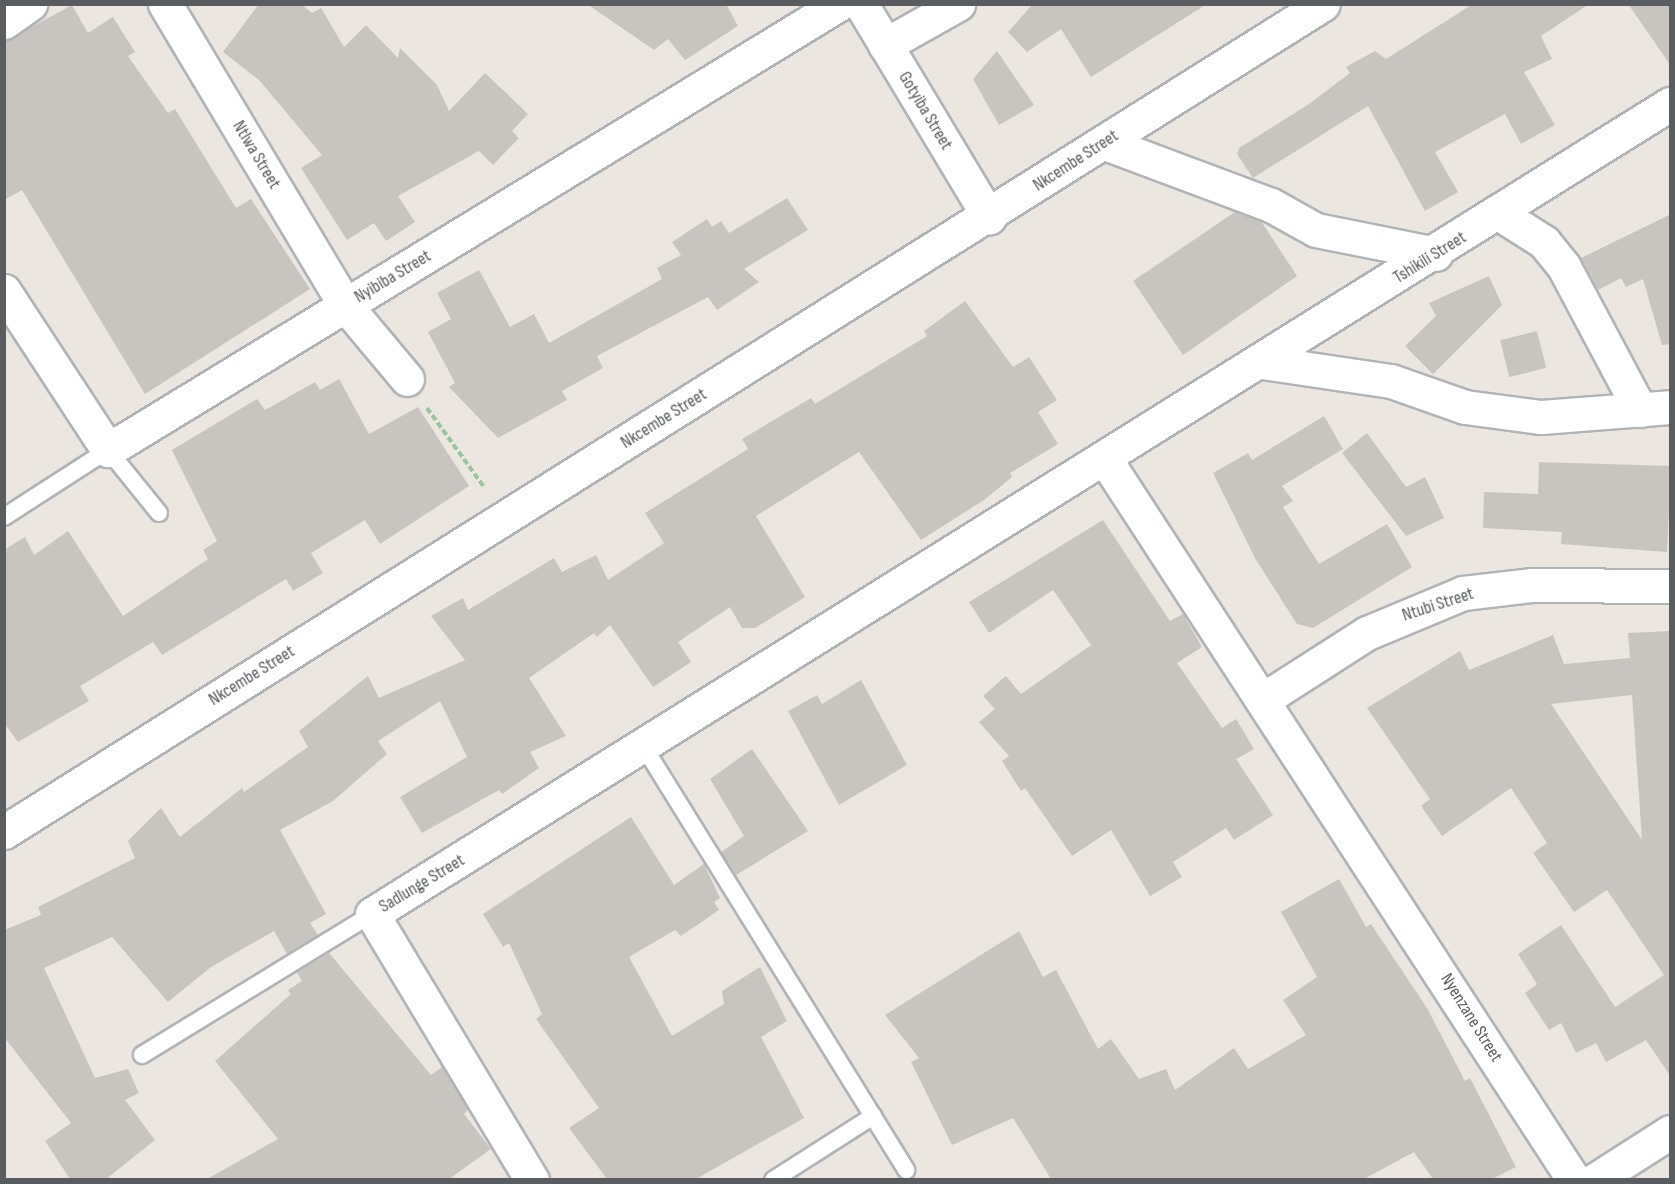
<!DOCTYPE html>
<style>
body{margin:0}
#map{position:relative;width:1675px;height:1184px;overflow:hidden;background:#ebe7e0;font-family:"Sofia Sans Condensed",sans-serif}
div>[style]{position:absolute}
.building>*{inset:0;background:#c8c4bf;transform-origin:0 0}
.path>*{height:4px;margin-top:-2px;transform-origin:0;background:repeating-linear-gradient(90deg,#98c49e 0 6px,transparent 0 9px)}
.roads{filter:drop-shadow(2px 0 #b1b4b7) drop-shadow(-2px 0 #b1b4b7) drop-shadow(0 2px #b1b4b7) drop-shadow(0 -2px #b1b4b7)}
.service>*{height:16px;margin:-8px;padding:0 8px;transform-origin:8px;border-radius:8px;background:#fff}
.minor>*{height:33px;margin:-16.5px;padding:0 16.5px;transform-origin:16.5px;border-radius:16.5px;background:#fff}
span{translate:-50% -50%;white-space:nowrap;text-align:center;line-height:1.15;-webkit-text-stroke:6px #fff;paint-order:stroke}
.street-label{font-size:18px;color:#595d60}
.frame{position:absolute;inset:0;border:6px solid #595d60;pointer-events:none}
</style>
<div id="map">
<div class="building">
<i style="clip-path:polygon(259px 4px,301px 4px,312px 13px,321px 8px,344px 47px,366px 25px,398px 58px,400px 48px,437px 85px,449px 111px,485px 73px,528px 114px,512px 131px,519px 138px,493px 165px,479px 151px,398px 196px,415px 222px,386px 241px,374px 223px,347px 240px,301px 168px,322px 155px,259px 80px,223px 52px)"></i>
<i style="clip-path:polygon(587px 4px,726px 4px,738px 26px,685px 60px,668px 39px,654px 50px)"></i>
<i style="clip-path:polygon(1033px 4px,1207px 4px,1091px 77px,1061px 29px,1027px 52px,1008px 32px)"></i>
<i style="clip-path:polygon(1473px 4px,1589px 4px,1541px 36px,1552px 59px,1524px 72px,1555px 125px,1521px 144px,1505px 114px,1435px 152px,1458px 192px,1425px 211px,1368px 106px,1253px 178px,1237px 154px,1239px 148px,1309px 104px,1350px 73px,1346px 67px,1375px 51px,1386px 59px)"></i>
<i style="clip-path:polygon(1628px 4px,1671px 4px,1671px 66px)"></i>
<i style="clip-path:polygon(72px 5px,88px 33px,113px 17px,135px 52px,128px 56px,168px 113px,175px 109px,236px 208px,251px 199px,310px 289px,145px 394px,22px 190px,4px 200px,4px 42px)"></i>
<i style="clip-path:polygon(997px 51px,1034px 105px,999px 125px,973px 79px)"></i>
<i style="clip-path:polygon(787px 198px,808px 230px,744px 269px,759px 282px,717px 310px,708px 297px,597px 356px,603px 368px,562px 391px,567px 400px,498px 438px,449px 387px,455px 383px,428px 332px,451px 319px,437px 293px,479px 270px,510px 327px,534px 314px,549px 343px,662px 279px,657px 268px,681px 255px,672px 242px,707px 219px,712px 227px,721px 221px,729px 233px)"></i>
<i style="clip-path:polygon(1235px 212px,1261px 221px,1297px 276px,1183px 355px,1133px 281px)"></i>
<i style="clip-path:polygon(1671px 214px,1671px 344px,1662px 345px,1643px 279px,1626px 287px,1621px 278px,1598px 290px,1581px 258px)"></i>
<i style="clip-path:polygon(1489px 276px,1502px 305px,1433px 374px,1405px 346px,1436px 316px,1429px 303px)"></i>
<i style="clip-path:polygon(965px 301px,1013px 367px,1029px 357px,1057px 400px,1038px 412px,1058px 444px,1010px 473px,1012px 477px,984px 500px,921px 540px,859px 452px,756px 516px,805px 597px,755px 628px,742px 628px,730px 607px,678px 642px,691px 662px,653px 687px,610px 625px,597px 637px,594px 633px,529px 678px,566px 736px,530px 752px,539px 768px,502px 794px,499px 790px,422px 833px,400px 797px,467px 757px,440px 701px,378px 741px,387px 754px,333px 801px,280px 830px,326px 914px,310px 923px,318px 935px,287px 954px,274px 931px,211px 967px,168px 1002px,112px 937px,44px 968px,95px 1078px,128px 1069px,139px 1093px,125px 1100px,155px 1140px,106px 1179px,70px 1179px,45px 1141px,71px 1123px,4px 1037px,4px 930px,41px 915px,38px 907px,135px 858px,128px 841px,161px 808px,180px 837px,242px 788px,244px 792px,308px 747px,299px 731px,368px 676px,379px 698px,465px 660px,431px 616px,463px 598px,468px 610px,554px 558px,562px 572px,596px 555px,608px 580px,664px 543px,645px 513px,748px 449px,742px 439px,811px 398px,815px 404px,927px 336px,924px 331px)"></i>
<i style="left:1537px;top:331px;width:38px;height:38px;rotate:76deg"></i>
<i style="clip-path:polygon(339px 379px,369px 434px,418px 407px,469px 486px,380px 544px,365px 520px,311px 553px,323px 573px,293px 591px,286px 579px,162px 655px,153px 642px,80px 686px,89px 701px,18px 742px,4px 723px,4px 550px,25px 537px,34px 555px,68px 531px,123px 616px,208px 559px,203px 550px,217px 541px,172px 450px,257px 399px,265px 410px,315px 382px,320px 390px)"></i>
<i style="clip-path:polygon(1324px 416px,1343px 449px,1282px 486px,1293px 501px,1283px 507px,1319px 564px,1387px 524px,1412px 567px,1313px 628px,1297px 624px,1256px 560px,1213px 473px,1248px 453px,1252px 460px)"></i>
<i style="clip-path:polygon(1367px 433px,1406px 487px,1425px 477px,1444px 518px,1406px 536px,1342px 453px)"></i>
<i style="clip-path:polygon(1539px 462px,1671px 466px,1667px 552px,1561px 544px,1562px 532px,1483px 528px,1484px 492px,1538px 494px)"></i>
<i style="clip-path:polygon(1103px 520px,1170px 621px,1183px 614px,1202px 647px,1177px 663px,1222px 728px,1236px 719px,1254px 749px,1236px 759px,1273px 815px,1234px 840px,1226px 828px,1173px 862px,1182px 877px,1150px 896px,1111px 830px,1072px 856px,1025px 788px,1021px 791px,1002px 761px,1009px 756px,979px 722px,995px 709px,983px 696px,1006px 676px,1021px 694px,1091px 645px,1053px 590px,989px 633px,969px 602px)"></i>
<i style="clip-path:polygon(evenodd,1671px 631px,1671px 1077px,1646px 1040px,1606px 1062px,1596px 1043px,1576px 1053px,1561px 1023px,1549px 1030px,1525px 993px,1537px 984px,1518px 954px,1561px 925px,1615px 1007px,1664px 975px,1607px 890px,1574px 912px,1533px 853px,1547px 843px,1511px 788px,1442px 836px,1421px 806px,1430px 799px,1367px 708px,1460px 651px,1469px 670px,1553px 635px,1564px 664px,1630px 658px,1628px 633px,1671px 631px,1632px 695px,1642px 840px,1551px 704px,1632px 695px)"></i>
<i style="clip-path:polygon(861px 680px,907px 765px,839px 805px,788px 711px,817px 695px,822px 704px)"></i>
<i style="clip-path:polygon(752px 749px,808px 831px,736px 875px,721px 852px,744px 836px,710px 779px)"></i>
<i style="clip-path:polygon(631px 817px,674px 885px,704px 864px,720px 898px,714px 902px,719px 910px,681px 936px,675px 930px,629px 957px,672px 1036px,724px 1004px,722px 991px,760px 967px,787px 1021px,761px 1037px,804px 1118px,696px 1179px,607px 1179px,569px 1128px,599px 1108px,536px 1019px,542px 1014px,509px 943px,503px 947px,483px 914px)"></i>
<i style="clip-path:polygon(1339px 879px,1366px 927px,1371px 924px,1427px 1008px,1465px 1081px,1470px 1078px,1516px 1167px,1492px 1179px,1433px 1179px,1414px 1152px,1364px 1179px,1051px 1179px,1013px 1118px,952px 1145px,911px 1062px,919px 1058px,885px 1015px,1019px 931px,1043px 977px,1056px 970px,1098px 1049px,1111px 1039px,1139px 1079px,1166px 1069px,1175px 1090px,1234px 1048px,1248px 1069px,1306px 1035px,1283px 1000px,1317px 977px,1281px 912px)"></i>
<i style="clip-path:polygon(329px 953px,431px 1075px,442px 1067px,468px 1110px,464px 1114px,491px 1149px,449px 1179px,207px 1179px,278px 1139px,215px 1061px,291px 994px,288px 990px,302px 981px,297px 972px)"></i>
</div>
<div class="path">
<i style="left:427px;top:408px;width:97px;rotate:54.2deg"></i>
</div>
<div class="roads">
<div class="service">
<i style="left:4px;top:517px;width:124px;rotate:-32.8deg"></i>
<i style="left:108px;top:450px;width:81px;rotate:51deg"></i>
<i style="left:644px;top:747px;width:498px;rotate:58.2deg"></i>
<i style="left:142px;top:1055px;width:270px;rotate:-31.5deg"></i>
<i style="left:773px;top:1180px;width:119px;rotate:-32.6deg"></i>
</div>
<div class="minor">
<i style="left:165px;top:4px;width:352px;rotate:59.1deg"></i>
<i style="left:346px;top:306px;width:95px;rotate:50.1deg"></i>
<i style="left:861px;top:4px;width:249px;rotate:59deg"></i>
<i style="left:4px;top:22px;width:32px;rotate:-35deg"></i>
<i style="left:885px;top:45px;width:84px;rotate:-29.3deg"></i>
<i style="left:1105px;top:143px;width:177px;rotate:20.5deg"></i>
<i style="left:1271px;top:205px;width:51px;rotate:29.1deg"></i>
<i style="left:1316px;top:230px;width:122px;rotate:11.3deg"></i>
<i style="left:1500px;top:214px;width:52px;rotate:32.5deg"></i>
<i style="left:1544px;top:242px;width:32px;rotate:51deg"></i>
<i style="left:1564px;top:267px;width:162px;rotate:62deg"></i>
<i style="left:4px;top:291px;width:190px;rotate:56.8deg"></i>
<i style="left:108px;top:450px;width:856px;rotate:-31.39deg"></i>
<i style="left:1262px;top:362px;width:130px;rotate:8.4deg"></i>
<i style="left:1391px;top:381px;width:78px;rotate:19.4deg"></i>
<i style="left:1465px;top:407px;width:77px;rotate:7.5deg"></i>
<i style="left:1541px;top:417px;width:129px;rotate:-4.4deg"></i>
<i style="left:1105px;top:459px;width:860px;rotate:56.96deg"></i>
<i style="left:1264px;top:699px;width:122px;rotate:-32.7deg"></i>
<i style="left:1367px;top:633px;width:104px;rotate:-22.6deg"></i>
<i style="left:1463px;top:593px;width:68px;rotate:-6.7deg"></i>
<i style="left:1531px;top:585px;width:139px;rotate:0.4deg"></i>
<i style="left:4px;top:832px;width:1557px;rotate:-32.12deg"></i>
<i style="left:532px;top:1180px;width:310px;rotate:-121deg"></i>
<i style="left:372px;top:914px;width:1530px;rotate:-31.97deg"></i>
<i style="left:1595px;top:1180px;width:89px;rotate:-32.6deg"></i>
</div>
</div>
<div class="street-label">
<span style="left:925px;top:111px;rotate:59deg">Gotyiba Street</span>
<span style="left:256px;top:155px;rotate:59deg">Ntlwa Street</span>
<span style="left:1076px;top:161px;rotate:-33deg">Nkcembe Street</span>
<span style="left:1430px;top:258px;rotate:-32deg">Tshikili Street</span>
<span style="left:393px;top:277px;rotate:-31deg">Nyibiba Street</span>
<span style="left:664px;top:419px;rotate:-32deg">Nkcembe Street</span>
<span style="left:1438px;top:605px;rotate:-18deg">Ntubi Street</span>
<span style="left:252px;top:676px;rotate:-32deg">Nkcembe Street</span>
<span style="left:422px;top:884px;rotate:-31deg">Sadlunge Street</span>
<span style="left:1471px;top:1018px;rotate:58deg">Nyenzane Street</span>
</div>
<div class="frame"></div>
</div>
